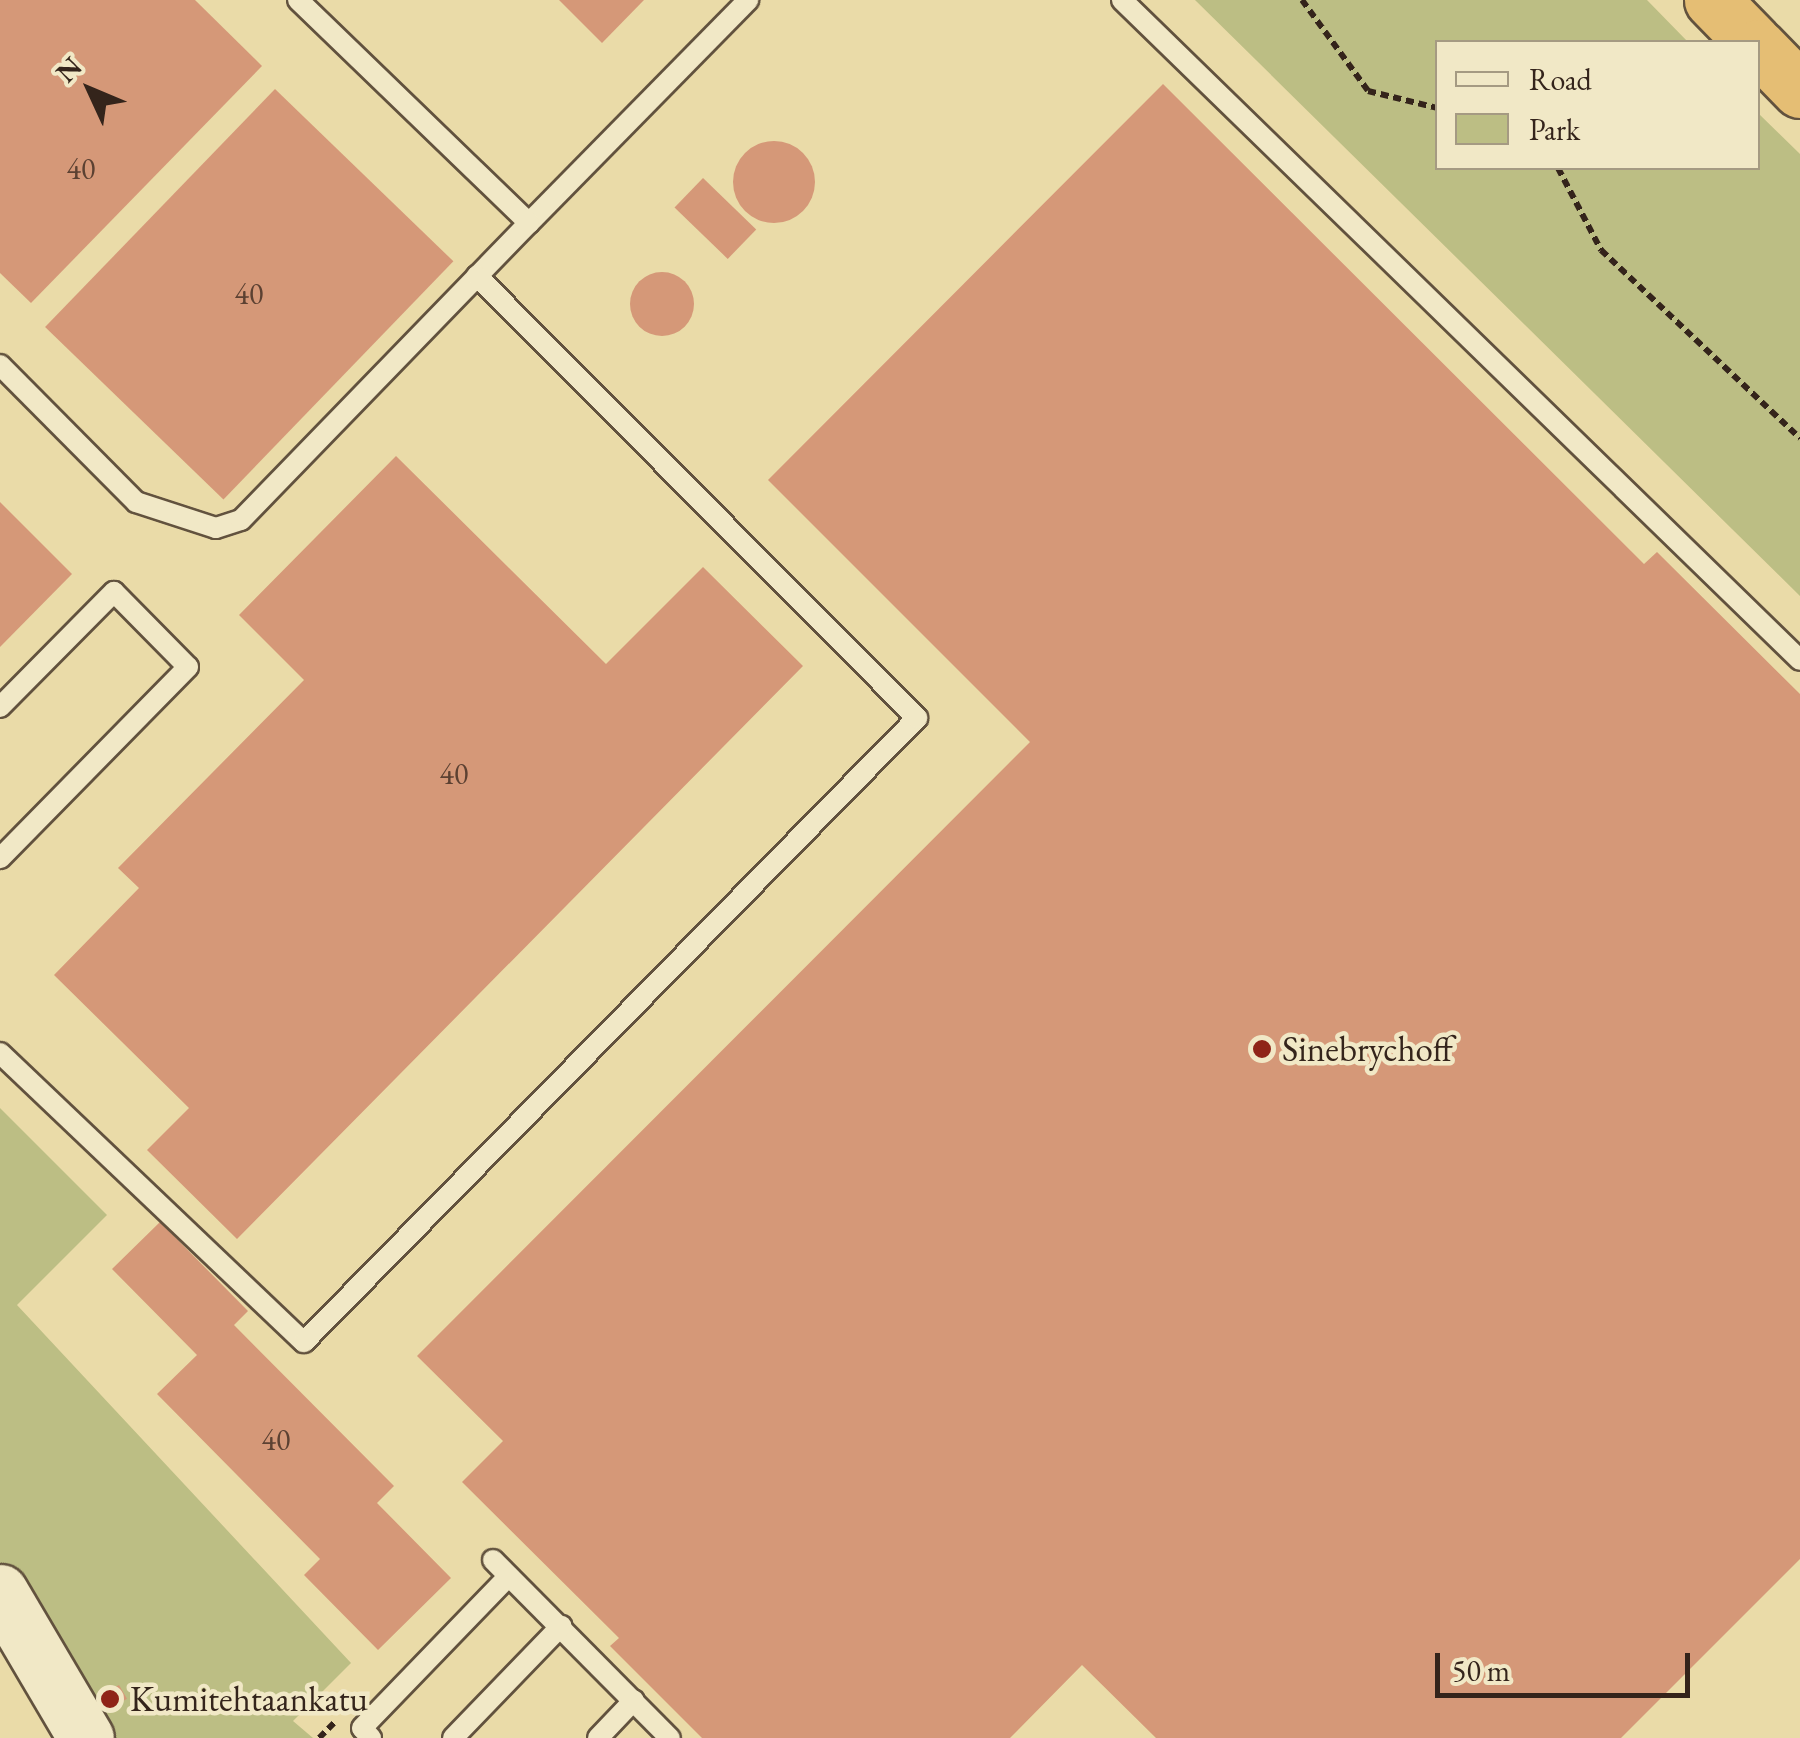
<!DOCTYPE html>
<style>
body{margin:0}
#map{position:relative;width:1800px;height:1738px;overflow:hidden;background:#eadba8;font-family:"EB Garamond",serif}
div>[style]{position:absolute}
.green>*{inset:0;background:#bcbe84}
.building>*{inset:0;background:#d59878;transform-origin:0 0}
.round{border-radius:50%}
.path>*{height:6px;margin-top:-3px;transform-origin:0;background:repeating-linear-gradient(90deg,#34241b 0 8px,transparent 0 13px)}
.roads{filter:drop-shadow(2px 0 #62523e) drop-shadow(-2px 0 #62523e) drop-shadow(0 2px #62523e) drop-shadow(0 -2px #62523e)}
.lane>*{height:20px;margin:-10px;padding:0 10px;transform-origin:10px;border-radius:10px;background:#f1e8c6}
.secondary>*{height:55px;margin:-27.5px;padding:0 27.5px;transform-origin:27.5px;border-radius:27.5px;background:#f1e8c6}
.highway>*{height:55px;margin:-27.5px;padding:0 27.5px;transform-origin:27.5px;border-radius:27.5px;background:#e5be74}
.dots>*{width:28px;height:28px;translate:-50% -50%;box-sizing:border-box;border:5px solid #f1e8c6;border-radius:50%}
span{translate:-50% -50%;white-space:nowrap;text-align:center;line-height:1.15;-webkit-text-stroke:9px #f1e8c6;paint-order:stroke}
.number-label{font-size:30px;color:#5c4132}
.number-label span{-webkit-text-stroke-width:0}
.poi-label{font-size:35px;color:#34241b}
.left{translate:0 -50%;text-align:left}
.legend{position:absolute;left:1435px;top:40px;width:325px;height:130px;box-sizing:border-box;background:#f1e8c6;border:2px solid #a59a82;margin:0;padding:12px 18px;list-style:none;font-size:30px;color:#34241b}
.legend li{display:flex;align-items:center;gap:20px;height:50px}
.legend b{width:50px;border:2px solid #a59a82}
.north{position:absolute;left:40px;top:40px;width:100px;height:100px;-webkit-text-stroke:8px #f1e8c6;paint-order:stroke;rotate:314deg;font-size:28px;font-weight:700;line-height:40px;text-align:center;color:#34241b}
.north::after{content:'';display:block;margin:auto;width:35px;height:45px;background:#34241b;clip-path:polygon(50% 0,100% 100%,50% 72%,0 100%)}
.scale{position:absolute;left:1435px;top:1653px;width:255px;height:45px;box-sizing:border-box;border:5px solid #34241b;border-top:0;padding-left:12px;font-size:30px;line-height:35px;white-space:nowrap;color:#34241b;-webkit-text-stroke:8px #f1e8c6;paint-order:stroke}
</style>
<div id="map">
<div class="green">
<i style="clip-path:polygon(1195px 0,1647px 0,1688px 42px,1438px 42px,1438px 168px,1758px 168px,1758px 113px,1800px 154px,1800px 596px)"></i>
<i style="clip-path:polygon(0 1108px,107px 1215px,17px 1305px,351px 1663px,293px 1721px,313px 1738px,81px 1738px,0 1592px)"></i>
</div>
<div class="building">
<i style="clip-path:polygon(0 0,195px 0,262px 66px,31px 303px,0 273px)"></i>
<i style="clip-path:polygon(559px 0,644px 0,602px 43px)"></i>
<i style="clip-path:polygon(1163px 84px,1644px 564px,1657px 552px,1800px 694px,1800px 1559px,1621px 1738px,1156px 1738px,1082px 1665px,1010px 1738px,702px 1738px,610px 1646px,619px 1638px,462px 1482px,503px 1441px,417px 1356px,1030px 742px,768px 480px)"></i>
<i style="left:275px;top:89px;width:248px;height:331px;rotate:44deg"></i>
<i class="round" style="left:733px;top:141px;width:82px;height:82px"></i>
<i style="left:703px;top:178px;width:74px;height:41px;rotate:44deg"></i>
<i class="round" style="left:630px;top:272px;width:64px;height:64px"></i>
<i style="clip-path:polygon(396px 456px,606px 664px,703px 567px,803px 666px,237px 1239px,147px 1150px,189px 1108px,54px 975px,139px 888px,118px 868px,304px 680px,239px 615px)"></i>
<i style="clip-path:polygon(0 502px,72px 574px,0 647px)"></i>
<i style="clip-path:polygon(160px 1222px,248px 1311px,234px 1325px,394px 1486px,377px 1503px,451px 1578px,378px 1650px,304px 1575px,320px 1559px,157px 1394px,197px 1355px,112px 1269px)"></i>
<i style="left:119px;top:1685px;width:16px;height:8px;rotate:60deg"></i>
</div>
<div class="path">
<i style="left:1302px;top:0;width:112px;rotate:54deg"></i>
<i style="left:1368px;top:91px;width:72px;rotate:13.7deg"></i>
<i style="left:1558px;top:168px;width:93px;rotate:62.3deg"></i>
<i style="left:1601px;top:250px;width:274px;rotate:43.4deg"></i>
<i style="left:319px;top:1738px;width:23px;rotate:-45deg"></i>
</div>
<div class="roads">
<div class="lane">
<i style="left:1122px;top:0;width:946px;rotate:44.23deg"></i>
<i style="left:529px;top:223px;width:313px;rotate:-45.5deg"></i>
<i style="left:0;top:365px;width:193px;rotate:45.2deg"></i>
<i style="left:136px;top:502px;width:84px;rotate:18deg"></i>
<i style="left:216px;top:528px;width:26px;rotate:-18deg"></i>
<i style="left:241px;top:520px;width:414px;rotate:-45.9deg"></i>
<i style="left:529px;top:223px;width:321px;rotate:-136deg"></i>
<i style="left:0;top:707px;width:162px;rotate:-45.3deg"></i>
<i style="left:114px;top:592px;width:105px;rotate:45.4deg"></i>
<i style="left:188px;top:667px;width:268px;rotate:134.5deg"></i>
<i style="left:0;top:1053px;width:419px;rotate:43.6deg"></i>
<i style="left:304px;top:1342px;width:875px;rotate:-45.51deg"></i>
<i style="left:917px;top:718px;width:624px;rotate:-134.87deg"></i>
<i style="left:493px;top:1560px;width:251px;rotate:45.2deg"></i>
<i style="left:371px;top:1738px;width:13px;rotate:-132deg"></i>
<i style="left:362px;top:1728px;width:211px;rotate:-46deg"></i>
<i style="left:453px;top:1738px;width:156px;rotate:-46deg"></i>
<i style="left:598px;top:1738px;width:52px;rotate:-46.5deg"></i>
</div>
<div class="secondary">
<i style="left:0;top:1592px;width:169px;rotate:59.5deg"></i>
</div>
<div class="highway">
<i style="left:1712px;top:0;width:59px;rotate:45.7deg"></i>
<i style="left:1758px;top:47px;width:60px;rotate:45.7deg"></i>
</div>
</div>
<div class="dots">
<i style="left:1262px;top:1049px;background:#8f2418"></i>
<i style="left:110px;top:1699px;background:#8f2418"></i>
</div>
<div class="number-label">
<span style="left:81px;top:169px">40</span>
<span style="left:249px;top:294px">40</span>
<span style="left:454px;top:774px">40</span>
<span style="left:276px;top:1440px">40</span>
</div>
<div class="poi-label">
<span class="left" style="left:1282px;top:1049px">Sinebrychoff</span>
<span class="left" style="left:130px;top:1699px">Kumitehtaankatu</span>
</div>
<ul class="legend">
<li><b style="height:12px;background:#f1e8c6"></b>Road</li>
<li><b style="height:28px;background:#bcbe84"></b>Park</li>
</ul>
<div class="north">N</div>
<div class="scale">50 m</div>
</div>
